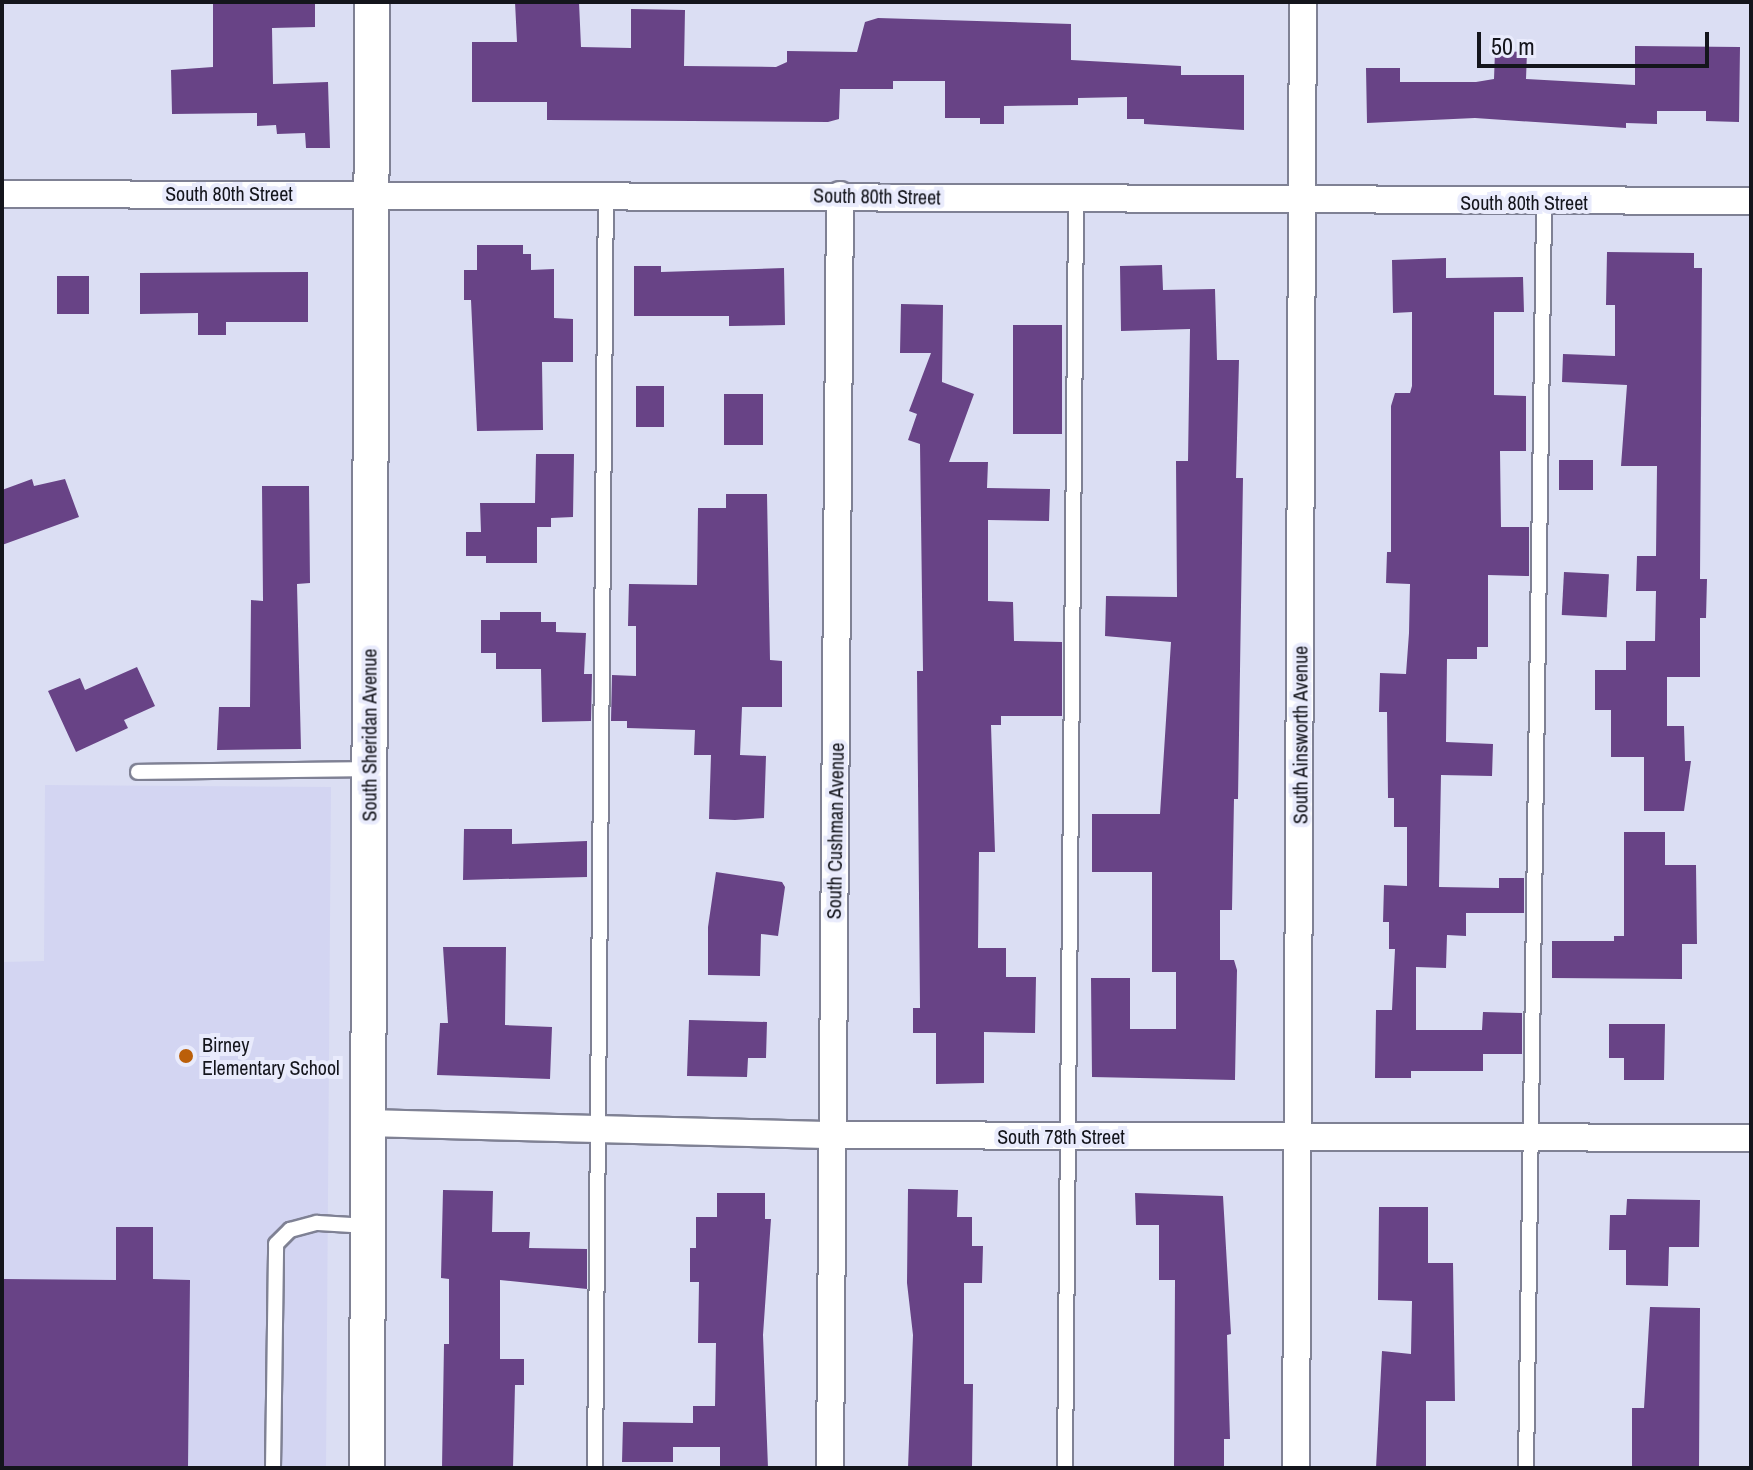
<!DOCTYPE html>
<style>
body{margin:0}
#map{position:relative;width:1753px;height:1470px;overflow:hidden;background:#dbdef3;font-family:"Archivo Narrow",sans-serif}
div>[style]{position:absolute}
.built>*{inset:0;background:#d3d5f2}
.building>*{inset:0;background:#684386;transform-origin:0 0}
.roads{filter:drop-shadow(2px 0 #7f8194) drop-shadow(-2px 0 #7f8194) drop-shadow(0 2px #7f8194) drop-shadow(0 -2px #7f8194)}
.service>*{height:14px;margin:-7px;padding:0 7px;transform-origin:7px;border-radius:7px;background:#fff}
.minor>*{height:26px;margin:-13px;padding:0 13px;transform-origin:13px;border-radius:13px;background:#fff}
.tertiary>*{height:34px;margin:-17px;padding:0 17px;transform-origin:17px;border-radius:17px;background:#fff}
.dots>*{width:22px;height:22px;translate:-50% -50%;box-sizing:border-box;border:4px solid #e9ebfc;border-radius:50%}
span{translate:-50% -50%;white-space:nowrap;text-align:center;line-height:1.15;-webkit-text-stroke:8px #e9ebfc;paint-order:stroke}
.street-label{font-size:20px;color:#14151c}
.poi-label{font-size:20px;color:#14151c}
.left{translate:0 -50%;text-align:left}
.frame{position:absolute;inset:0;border:4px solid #14151c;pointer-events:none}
.scale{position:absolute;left:1477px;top:32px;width:232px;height:36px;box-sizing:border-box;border:4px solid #14151c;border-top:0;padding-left:10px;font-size:24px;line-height:28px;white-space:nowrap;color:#14151c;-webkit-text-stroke:6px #e9ebfc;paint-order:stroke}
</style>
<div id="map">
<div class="built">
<i style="clip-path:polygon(45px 785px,331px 787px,326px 1468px,2px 1468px,2px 962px,44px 961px)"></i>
</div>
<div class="building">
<i style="clip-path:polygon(213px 2px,315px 2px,315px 27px,272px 28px,273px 84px,328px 82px,330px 148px,306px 148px,305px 133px,277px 134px,276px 125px,257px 126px,257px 113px,172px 114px,171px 70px,213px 67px)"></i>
<i style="clip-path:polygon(515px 2px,579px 2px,581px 47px,631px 48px,631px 9px,685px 10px,684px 66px,776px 67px,787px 62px,787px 51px,857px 52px,865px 22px,878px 18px,1071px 24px,1071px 60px,1181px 66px,1181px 75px,1244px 75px,1244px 130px,1144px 124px,1144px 119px,1127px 119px,1127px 97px,1078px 98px,1078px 105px,1004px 106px,1004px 124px,980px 124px,980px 118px,945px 118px,945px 81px,893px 81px,893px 89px,840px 89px,839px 119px,828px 122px,547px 120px,547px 102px,472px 102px,472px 42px,517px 42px)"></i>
<i style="clip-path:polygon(1635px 46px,1740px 47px,1739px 122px,1706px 121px,1706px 111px,1657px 111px,1657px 124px,1626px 123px,1626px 128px,1475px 118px,1367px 123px,1366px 68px,1400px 68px,1400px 82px,1476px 82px,1494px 79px,1495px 51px,1527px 52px,1526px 79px,1635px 85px)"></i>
<i style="clip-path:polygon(477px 245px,523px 245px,523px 254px,531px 254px,531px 270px,554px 269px,554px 318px,573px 319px,573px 362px,542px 362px,543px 430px,477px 431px,471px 300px,464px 300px,464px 270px,477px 270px)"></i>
<i style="clip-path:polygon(1607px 252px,1694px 253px,1694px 268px,1702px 268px,1700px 579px,1707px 579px,1706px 618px,1700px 618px,1700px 677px,1667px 677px,1667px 726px,1684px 726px,1685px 761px,1691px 761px,1684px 811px,1644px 811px,1644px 757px,1611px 757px,1611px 710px,1595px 710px,1595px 670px,1626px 670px,1626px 641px,1655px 641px,1656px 591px,1636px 591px,1637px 556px,1656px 556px,1657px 466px,1621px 466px,1627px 385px,1562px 382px,1563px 354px,1615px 356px,1615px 305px,1606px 305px)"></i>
<i style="clip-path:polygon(1446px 258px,1446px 278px,1523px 277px,1524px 312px,1494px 312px,1494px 395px,1526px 396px,1526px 451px,1500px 451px,1501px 527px,1529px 527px,1529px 576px,1488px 575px,1488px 647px,1477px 647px,1477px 659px,1447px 659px,1446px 742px,1493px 744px,1492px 776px,1441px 775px,1439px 887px,1499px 888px,1499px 878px,1524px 878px,1524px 913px,1466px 913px,1466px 936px,1447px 935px,1446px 968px,1416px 967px,1416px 1030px,1482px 1030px,1483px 1012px,1522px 1013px,1522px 1054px,1483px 1054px,1483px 1071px,1411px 1071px,1411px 1078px,1375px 1078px,1376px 1010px,1392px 1010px,1395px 949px,1389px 949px,1389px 922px,1383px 922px,1384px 885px,1407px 886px,1407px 827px,1394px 827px,1394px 798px,1388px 798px,1387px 712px,1379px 712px,1380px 673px,1406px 674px,1409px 633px,1410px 584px,1386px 583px,1387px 552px,1391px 552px,1391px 406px,1395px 393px,1410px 393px,1412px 386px,1412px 312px,1393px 313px,1392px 260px)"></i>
<i style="clip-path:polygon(1162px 265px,1163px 290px,1215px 289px,1217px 360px,1239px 360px,1236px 478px,1243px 478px,1238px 799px,1234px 799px,1232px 910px,1220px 910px,1220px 960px,1234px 960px,1237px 970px,1235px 1080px,1092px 1077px,1091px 978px,1130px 978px,1130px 1029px,1176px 1029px,1176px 972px,1152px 972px,1152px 872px,1092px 872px,1092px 814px,1160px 814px,1171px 642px,1105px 636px,1106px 596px,1177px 597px,1176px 461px,1188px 461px,1190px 329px,1121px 331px,1120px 266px)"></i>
<i style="clip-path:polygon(634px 266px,661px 266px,661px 272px,784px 268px,785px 325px,729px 326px,729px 316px,634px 316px)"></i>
<i style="clip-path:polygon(308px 272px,308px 322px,226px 322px,226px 335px,198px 335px,198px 313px,140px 314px,140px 273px)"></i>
<i style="left:57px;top:276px;width:32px;height:38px"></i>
<i style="clip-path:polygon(901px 304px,943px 305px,942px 382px,974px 394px,949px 462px,988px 462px,987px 488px,1050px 489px,1049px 521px,988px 520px,988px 601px,1013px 602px,1014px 641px,1062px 642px,1062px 716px,1001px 716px,1001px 725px,991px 725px,995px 852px,979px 852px,978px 948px,1006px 948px,1006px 977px,1036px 977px,1035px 1033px,984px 1032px,984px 1083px,936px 1084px,936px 1033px,913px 1033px,913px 1008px,920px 1008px,917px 671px,923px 671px,920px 444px,908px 440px,917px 414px,909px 411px,931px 353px,900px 353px)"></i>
<i style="left:1062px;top:325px;width:109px;height:49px;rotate:90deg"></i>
<i style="left:664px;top:386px;width:41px;height:28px;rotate:90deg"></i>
<i style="left:724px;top:394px;width:39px;height:51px"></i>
<i style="clip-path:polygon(536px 454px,574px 454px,573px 517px,551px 518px,551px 527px,537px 527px,537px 563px,486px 563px,486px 556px,466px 556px,466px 532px,481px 532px,480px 503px,535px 503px)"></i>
<i style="left:1559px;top:460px;width:34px;height:30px"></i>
<i style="clip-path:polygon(32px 479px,34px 486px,65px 479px,79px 517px,2px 545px,2px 490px)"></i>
<i style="clip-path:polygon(262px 486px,309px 486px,310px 583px,297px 584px,301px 749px,217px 750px,219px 707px,250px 707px,251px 600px,263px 601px)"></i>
<i style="clip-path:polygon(726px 494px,767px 494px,770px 660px,782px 661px,782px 707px,742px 707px,740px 755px,766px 756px,764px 818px,735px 820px,709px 819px,711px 755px,694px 755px,695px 730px,627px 728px,627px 721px,611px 721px,612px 675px,636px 676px,636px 626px,628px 626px,629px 584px,697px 585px,698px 508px,726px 508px)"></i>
<i style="left:1564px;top:572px;width:45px;height:43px;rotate:3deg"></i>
<i style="clip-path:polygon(500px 612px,541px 612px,541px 622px,556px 622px,556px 632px,586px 633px,584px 674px,592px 674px,591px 721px,542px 722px,541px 669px,496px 669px,496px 653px,481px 653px,481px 620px,500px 620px)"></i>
<i style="clip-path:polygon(137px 667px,155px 706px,124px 720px,128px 728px,76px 752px,48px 691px,80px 678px,85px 690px)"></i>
<i style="clip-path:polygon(464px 829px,512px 829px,512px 844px,587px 841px,587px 877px,463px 880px)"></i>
<i style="clip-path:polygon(1624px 832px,1665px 832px,1665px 865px,1696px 865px,1697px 944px,1682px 944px,1682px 979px,1552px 978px,1552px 941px,1614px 941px,1614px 936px,1624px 936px)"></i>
<i style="clip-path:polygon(716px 872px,782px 882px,785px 887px,778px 936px,761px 934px,760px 976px,708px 975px,708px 927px)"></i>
<i style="clip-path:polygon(443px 947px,506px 947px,505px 1025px,552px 1027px,550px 1079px,437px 1075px,440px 1023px,448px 1023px)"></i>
<i style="clip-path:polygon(689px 1020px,767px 1022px,766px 1058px,748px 1058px,747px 1077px,687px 1076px)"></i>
<i style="clip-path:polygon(1609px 1024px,1665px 1024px,1664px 1080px,1624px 1080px,1624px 1058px,1609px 1058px)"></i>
<i style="clip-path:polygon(908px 1189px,958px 1190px,957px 1217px,972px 1217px,972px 1246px,983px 1246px,982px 1283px,964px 1283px,964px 1384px,973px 1384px,972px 1468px,908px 1468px,913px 1335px,907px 1283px)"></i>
<i style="clip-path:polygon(443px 1190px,493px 1191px,492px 1232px,530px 1232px,529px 1248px,587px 1249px,587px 1289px,500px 1280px,500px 1359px,524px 1359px,524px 1385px,515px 1385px,513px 1468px,442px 1468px,444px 1344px,449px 1344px,449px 1279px,441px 1278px)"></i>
<i style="clip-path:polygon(717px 1193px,765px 1193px,765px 1219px,771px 1219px,763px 1335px,768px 1468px,720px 1468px,720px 1447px,673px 1447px,673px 1462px,622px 1462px,623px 1422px,693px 1423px,693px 1406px,715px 1406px,716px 1343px,698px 1343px,699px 1282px,690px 1282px,690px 1248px,696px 1248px,696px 1217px,717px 1217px)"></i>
<i style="clip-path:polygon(1135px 1193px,1223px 1196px,1231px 1334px,1227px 1335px,1230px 1439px,1224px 1439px,1224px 1468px,1174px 1468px,1175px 1280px,1159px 1280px,1159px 1225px,1136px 1225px)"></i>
<i style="clip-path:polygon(1627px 1199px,1700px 1200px,1699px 1247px,1669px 1247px,1668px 1286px,1626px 1285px,1626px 1250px,1609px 1250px,1610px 1215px,1626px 1215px)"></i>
<i style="clip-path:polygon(1379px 1207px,1428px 1207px,1428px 1263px,1453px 1263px,1455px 1401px,1426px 1401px,1426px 1468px,1376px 1468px,1382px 1351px,1411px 1354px,1412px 1301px,1378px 1300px)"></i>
<i style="clip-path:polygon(116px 1227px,153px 1227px,153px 1279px,190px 1280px,188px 1468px,2px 1468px,2px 1279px,116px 1280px)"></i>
<i style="clip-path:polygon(1650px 1307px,1700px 1308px,1699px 1468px,1632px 1468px,1632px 1408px,1644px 1408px)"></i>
</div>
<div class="roads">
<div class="service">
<i style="left:138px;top:772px;width:231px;rotate:-0.7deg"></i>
<i style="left:273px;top:1468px;width:224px;rotate:-89.2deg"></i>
<i style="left:276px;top:1244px;width:20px;rotate:-45deg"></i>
<i style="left:290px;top:1230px;width:28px;rotate:-15deg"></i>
<i style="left:317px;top:1223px;width:52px;rotate:3.3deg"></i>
<i style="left:595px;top:1468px;width:1275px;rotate:-89.51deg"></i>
<i style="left:1065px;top:1468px;width:1269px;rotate:-89.5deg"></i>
<i style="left:1526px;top:1468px;width:1265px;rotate:-89.18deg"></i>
</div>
<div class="minor">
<i style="left:2px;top:194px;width:1749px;rotate:0.23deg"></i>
<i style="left:370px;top:1123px;width:462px;rotate:1.5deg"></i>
<i style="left:832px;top:1135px;width:919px;rotate:0.19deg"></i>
<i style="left:830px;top:1468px;width:1273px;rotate:-89.55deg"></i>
<i style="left:1296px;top:1468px;width:1466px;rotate:-89.73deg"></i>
</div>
<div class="tertiary">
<i style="left:367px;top:1468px;width:1466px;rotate:-89.8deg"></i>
</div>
</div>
<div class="dots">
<i style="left:186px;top:1056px;background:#bb5f0a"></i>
</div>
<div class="street-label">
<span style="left:229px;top:193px">South 80th Street</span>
<span style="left:877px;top:196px;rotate:1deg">South 80th Street</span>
<span style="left:1524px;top:202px">South 80th Street</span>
<span style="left:369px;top:735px;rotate:-90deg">South Sheridan Avenue</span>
<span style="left:1300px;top:735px;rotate:-90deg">South Ainsworth Avenue</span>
<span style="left:835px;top:831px;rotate:-89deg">South Cushman Avenue</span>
<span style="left:1061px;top:1136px">South 78th Street</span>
</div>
<div class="poi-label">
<span class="left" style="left:202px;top:1056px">Birney<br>Elementary School</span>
</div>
<div class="frame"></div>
<div class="scale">50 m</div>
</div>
